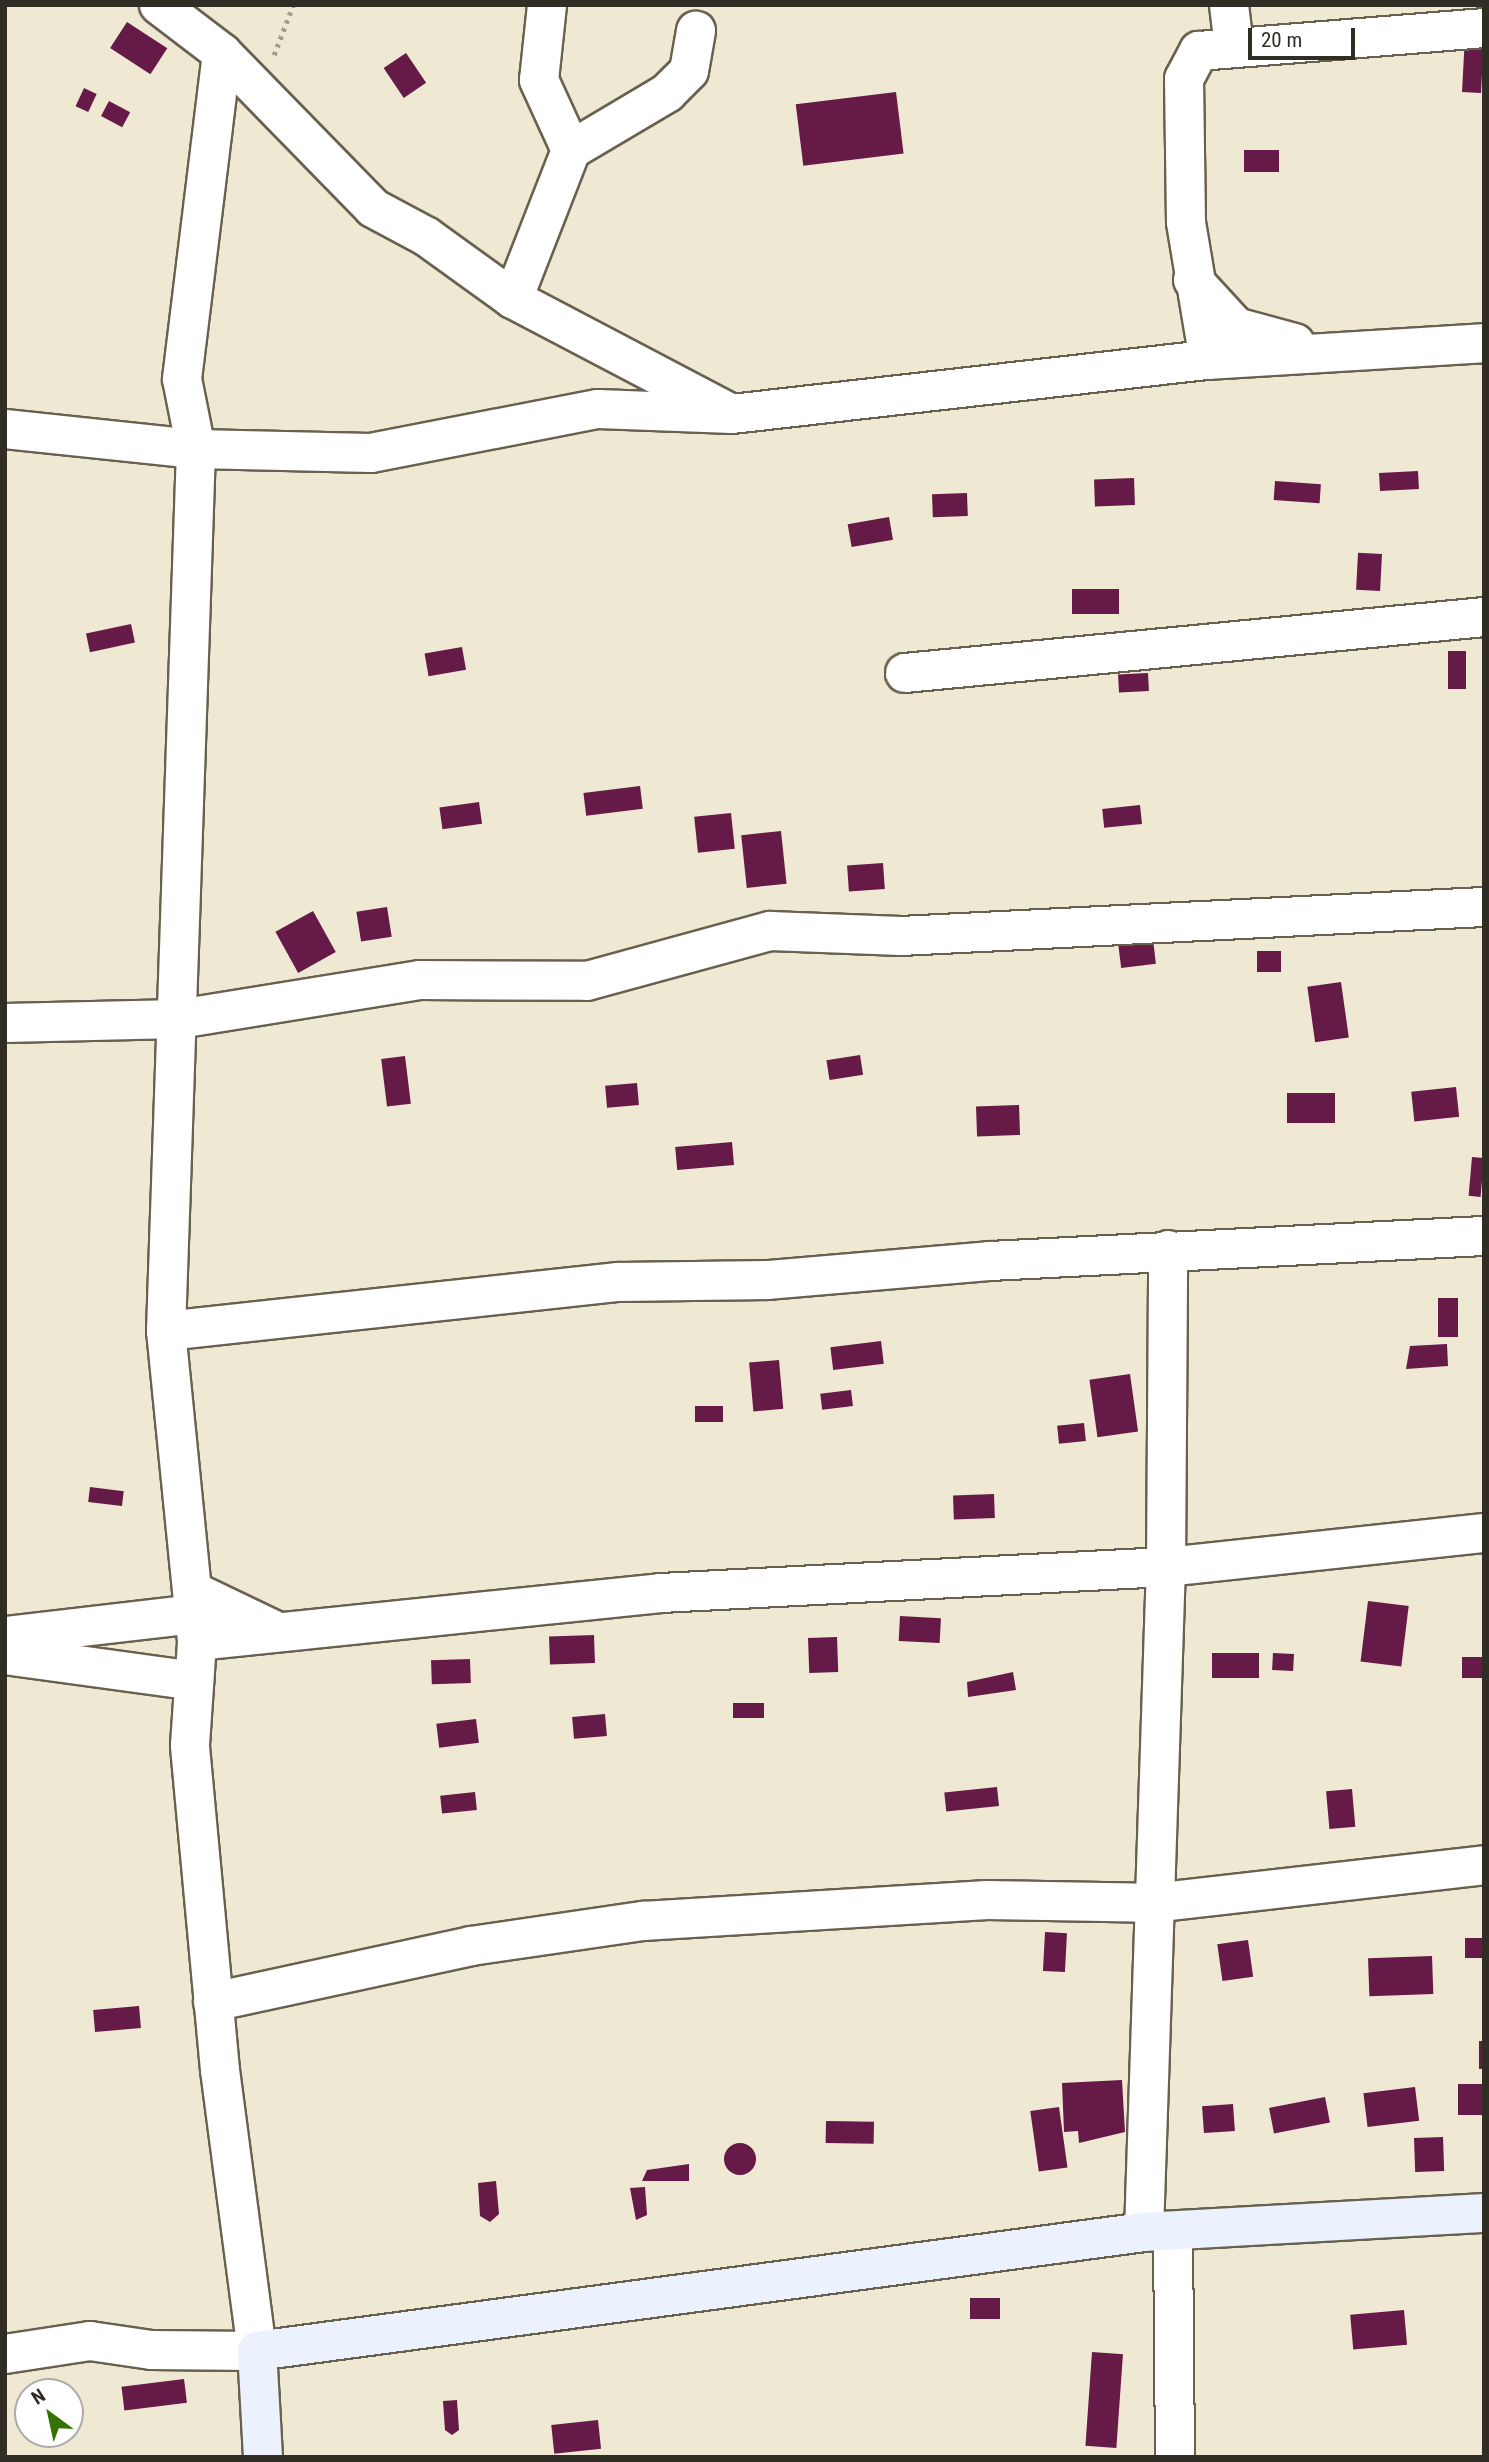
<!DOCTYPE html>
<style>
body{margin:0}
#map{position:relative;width:1489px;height:2462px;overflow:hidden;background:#efe8d3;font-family:"Roboto Condensed",sans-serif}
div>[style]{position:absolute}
.building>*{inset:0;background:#661a48;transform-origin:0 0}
.round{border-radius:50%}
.path>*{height:4.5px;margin-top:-2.25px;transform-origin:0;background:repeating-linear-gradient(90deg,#a29d8d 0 3.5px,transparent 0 8.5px)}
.roads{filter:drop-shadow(2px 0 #68614f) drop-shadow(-2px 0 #68614f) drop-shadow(0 2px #68614f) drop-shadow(0 -2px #68614f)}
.street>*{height:38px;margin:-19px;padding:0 19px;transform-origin:19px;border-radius:19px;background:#fff}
.secondary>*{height:38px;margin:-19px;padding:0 19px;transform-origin:19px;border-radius:19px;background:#ebf2fd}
span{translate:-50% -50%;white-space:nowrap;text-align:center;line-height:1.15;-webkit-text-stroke:7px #fff;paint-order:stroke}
.frame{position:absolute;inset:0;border:7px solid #302d25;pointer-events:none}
.north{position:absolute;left:14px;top:2378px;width:70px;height:70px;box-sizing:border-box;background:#fff;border:2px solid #acaba8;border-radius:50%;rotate:327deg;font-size:19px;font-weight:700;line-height:28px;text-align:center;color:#302d25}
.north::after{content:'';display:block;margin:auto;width:24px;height:32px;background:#367307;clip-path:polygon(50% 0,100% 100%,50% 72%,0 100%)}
.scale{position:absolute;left:1248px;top:28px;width:107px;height:32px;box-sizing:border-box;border:4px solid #302d25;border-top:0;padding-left:9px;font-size:21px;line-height:24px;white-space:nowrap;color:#302d25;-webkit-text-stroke:5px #fff;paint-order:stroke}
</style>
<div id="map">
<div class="building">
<i style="left:127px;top:22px;width:48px;height:31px;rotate:33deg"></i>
<i style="left:1465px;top:35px;width:19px;height:57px;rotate:3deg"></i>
<i style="left:406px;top:53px;width:36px;height:27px;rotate:56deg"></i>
<i style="left:84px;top:88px;width:14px;height:20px;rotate:25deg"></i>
<i style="left:896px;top:92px;width:62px;height:101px;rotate:83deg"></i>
<i style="left:109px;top:101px;width:24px;height:17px;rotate:28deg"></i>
<i style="left:1244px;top:150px;width:35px;height:22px"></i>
<i style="left:1418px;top:471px;width:18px;height:39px;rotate:87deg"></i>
<i style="left:1134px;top:478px;width:27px;height:40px;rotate:88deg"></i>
<i style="left:1275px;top:481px;width:46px;height:19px;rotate:4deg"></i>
<i style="left:967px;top:493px;width:23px;height:35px;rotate:88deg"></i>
<i style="left:889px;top:517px;width:23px;height:42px;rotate:80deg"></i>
<i style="left:1382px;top:554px;width:37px;height:24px;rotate:93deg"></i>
<i style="left:1072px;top:589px;width:47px;height:25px"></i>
<i style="left:131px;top:624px;width:19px;height:46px;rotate:78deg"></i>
<i style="left:462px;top:647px;width:23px;height:38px;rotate:80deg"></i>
<i style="left:1448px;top:651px;width:18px;height:38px"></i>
<i style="left:1148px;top:673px;width:18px;height:30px;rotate:87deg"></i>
<i style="left:640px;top:786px;width:23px;height:57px;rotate:83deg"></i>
<i style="left:479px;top:802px;width:22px;height:40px;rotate:82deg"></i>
<i style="left:1140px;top:805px;width:19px;height:38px;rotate:84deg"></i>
<i style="left:731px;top:813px;width:36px;height:37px;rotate:84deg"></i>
<i style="left:781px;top:831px;width:53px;height:40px;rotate:84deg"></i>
<i style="left:883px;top:863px;width:26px;height:36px;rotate:86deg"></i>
<i style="left:387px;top:907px;width:30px;height:31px;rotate:81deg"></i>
<i style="left:313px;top:911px;width:47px;height:43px;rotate:61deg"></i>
<i style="left:1153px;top:940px;width:24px;height:35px;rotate:83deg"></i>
<i style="left:1257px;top:951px;width:24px;height:21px"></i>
<i style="left:1341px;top:982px;width:56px;height:34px;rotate:82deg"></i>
<i style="left:860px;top:1055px;width:20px;height:34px;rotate:81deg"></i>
<i style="left:405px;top:1056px;width:48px;height:24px;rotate:83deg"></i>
<i style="left:637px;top:1083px;width:22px;height:32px;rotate:85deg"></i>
<i style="left:1456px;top:1087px;width:30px;height:45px;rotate:84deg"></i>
<i style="left:1287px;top:1093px;width:48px;height:30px"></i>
<i style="left:1019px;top:1105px;width:30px;height:43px;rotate:88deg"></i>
<i style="left:732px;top:1142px;width:23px;height:57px;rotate:85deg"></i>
<i style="left:1472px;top:1157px;width:12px;height:39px;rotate:5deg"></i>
<i style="left:1438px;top:1298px;width:20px;height:39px"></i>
<i style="left:881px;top:1341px;width:23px;height:51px;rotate:83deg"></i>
<i style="clip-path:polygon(1447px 1344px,1448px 1366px,1406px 1369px,1410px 1346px)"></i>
<i style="left:779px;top:1360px;width:49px;height:30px;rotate:85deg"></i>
<i style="left:1130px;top:1374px;width:58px;height:41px;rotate:82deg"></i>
<i style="left:851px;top:1390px;width:16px;height:31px;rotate:83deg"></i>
<i style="left:723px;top:1406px;width:16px;height:28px;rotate:90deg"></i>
<i style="left:1084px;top:1423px;width:18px;height:27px;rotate:84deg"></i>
<i style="left:90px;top:1487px;width:34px;height:15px;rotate:7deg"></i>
<i style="left:994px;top:1494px;width:24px;height:41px;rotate:88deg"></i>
<i style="left:1368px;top:1601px;width:41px;height:61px;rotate:7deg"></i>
<i style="left:900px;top:1616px;width:41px;height:25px;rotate:3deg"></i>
<i style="left:594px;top:1635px;width:28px;height:45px;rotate:88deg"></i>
<i style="left:837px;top:1637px;width:35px;height:29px;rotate:88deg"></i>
<i style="left:1212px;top:1653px;width:47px;height:25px"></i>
<i style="left:1273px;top:1653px;width:21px;height:17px;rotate:3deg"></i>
<i style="left:1484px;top:1657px;width:21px;height:22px;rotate:90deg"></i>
<i style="left:470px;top:1659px;width:24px;height:39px;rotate:88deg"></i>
<i style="clip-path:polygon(1013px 1672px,1016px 1690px,968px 1697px,967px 1682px)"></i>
<i style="left:733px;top:1703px;width:31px;height:15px"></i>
<i style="left:605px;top:1714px;width:22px;height:33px;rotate:85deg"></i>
<i style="left:476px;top:1719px;width:24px;height:40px;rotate:83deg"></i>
<i style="left:997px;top:1787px;width:19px;height:53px;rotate:84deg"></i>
<i style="left:1352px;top:1789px;width:38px;height:26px;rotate:85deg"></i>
<i style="left:475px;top:1792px;width:18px;height:35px;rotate:84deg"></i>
<i style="left:1045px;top:1932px;width:22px;height:39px;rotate:3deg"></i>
<i style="left:1465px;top:1938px;width:19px;height:20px"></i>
<i style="left:1248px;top:1940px;width:37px;height:31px;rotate:82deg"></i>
<i style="left:1432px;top:1956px;width:38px;height:64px;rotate:88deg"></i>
<i style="left:139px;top:2006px;width:22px;height:46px;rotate:85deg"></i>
<i style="left:1479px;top:2041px;width:5px;height:28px"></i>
<i style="clip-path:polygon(1122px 2080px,1125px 2132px,1079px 2143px,1078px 2131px,1064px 2132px,1062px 2083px)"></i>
<i style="left:1484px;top:2084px;width:31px;height:26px;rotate:90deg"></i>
<i style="left:1415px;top:2087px;width:34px;height:52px;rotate:83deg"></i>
<i style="left:1325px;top:2097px;width:26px;height:57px;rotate:79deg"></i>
<i style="left:1233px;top:2104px;width:27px;height:31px;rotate:86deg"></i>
<i style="left:1059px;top:2107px;width:61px;height:29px;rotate:82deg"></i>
<i style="left:826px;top:2121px;width:48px;height:22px;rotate:1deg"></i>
<i style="left:1443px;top:2137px;width:34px;height:29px;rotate:88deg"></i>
<i class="round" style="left:724px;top:2143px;width:32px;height:32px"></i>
<i style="clip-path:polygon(689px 2164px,689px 2181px,642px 2181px,647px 2170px)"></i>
<i style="clip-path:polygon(496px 2181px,499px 2214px,490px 2222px,480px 2216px,478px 2183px)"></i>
<i style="clip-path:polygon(645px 2187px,647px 2215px,636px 2220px,630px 2188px)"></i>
<i style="left:970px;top:2298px;width:30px;height:21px"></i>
<i style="left:1404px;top:2310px;width:35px;height:54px;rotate:85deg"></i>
<i style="left:1092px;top:2352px;width:31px;height:94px;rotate:4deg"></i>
<i style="left:184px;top:2379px;width:24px;height:63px;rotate:83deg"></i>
<i style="clip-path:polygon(457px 2400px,459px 2430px,452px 2435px,445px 2430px,443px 2401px)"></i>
<i style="left:598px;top:2420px;width:29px;height:47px;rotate:84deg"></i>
</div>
<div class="path">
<i style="left:274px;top:55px;width:53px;rotate:-69.2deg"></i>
</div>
<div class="roads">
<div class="street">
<i style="left:159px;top:5px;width:79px;rotate:37.3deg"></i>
<i style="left:222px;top:53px;width:216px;rotate:45.7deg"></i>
<i style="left:373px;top:208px;width:61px;rotate:28.2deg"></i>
<i style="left:427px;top:237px;width:106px;rotate:35.8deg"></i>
<i style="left:513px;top:299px;width:245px;rotate:27.7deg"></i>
<i style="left:1229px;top:5px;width:42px;rotate:83.2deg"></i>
<i style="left:571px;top:150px;width:112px;rotate:-30.7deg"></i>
<i style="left:667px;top:93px;width:31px;rotate:-45deg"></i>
<i style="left:689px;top:71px;width:41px;rotate:-80.1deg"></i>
<i style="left:1193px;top:280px;width:64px;rotate:47.5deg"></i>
<i style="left:1236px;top:327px;width:61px;rotate:15.2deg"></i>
<i style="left:513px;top:299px;width:160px;rotate:-68.7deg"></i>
<i style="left:571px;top:150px;width:77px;rotate:-114.6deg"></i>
<i style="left:539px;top:80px;width:75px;rotate:-83.9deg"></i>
<i style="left:1209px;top:360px;width:140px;rotate:-99.5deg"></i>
<i style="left:1186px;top:222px;width:143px;rotate:-90.8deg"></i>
<i style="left:1184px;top:79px;width:32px;rotate:-62deg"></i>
<i style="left:1199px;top:51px;width:286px;rotate:-4.6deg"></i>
<i style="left:5px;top:429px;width:192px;rotate:6deg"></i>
<i style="left:196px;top:449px;width:175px;rotate:1.3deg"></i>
<i style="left:371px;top:453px;width:231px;rotate:-11deg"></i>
<i style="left:598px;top:409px;width:134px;rotate:2.1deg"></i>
<i style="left:732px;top:414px;width:480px;rotate:-6.5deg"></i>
<i style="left:1209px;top:360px;width:276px;rotate:-3.5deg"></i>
<i style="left:905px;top:673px;width:582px;rotate:-5.52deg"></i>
<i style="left:5px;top:1023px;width:174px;rotate:-1.3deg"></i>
<i style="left:179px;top:1019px;width:244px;rotate:-9.2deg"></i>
<i style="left:420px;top:980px;width:167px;rotate:0.3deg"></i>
<i style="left:587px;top:981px;width:190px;rotate:-15.3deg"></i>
<i style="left:770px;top:931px;width:131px;rotate:2.2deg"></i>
<i style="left:901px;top:936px;width:584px;rotate:-2.85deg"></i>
<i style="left:166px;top:1331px;width:455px;rotate:-6.2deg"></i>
<i style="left:618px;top:1282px;width:150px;rotate:-0.8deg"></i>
<i style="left:768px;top:1280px;width:223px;rotate:-4.9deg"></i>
<i style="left:990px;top:1261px;width:495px;rotate:-2.9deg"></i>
<i style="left:193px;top:1591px;width:88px;rotate:25.7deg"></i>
<i style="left:5px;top:1636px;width:190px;rotate:-6.6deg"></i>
<i style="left:197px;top:1641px;width:466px;rotate:-5.9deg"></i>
<i style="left:661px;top:1593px;width:506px;rotate:-2.95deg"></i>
<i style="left:1166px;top:1567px;width:320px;rotate:-6.1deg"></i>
<i style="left:5px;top:1655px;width:191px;rotate:7.8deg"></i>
<i style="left:213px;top:2002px;width:264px;rotate:-12.2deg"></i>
<i style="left:471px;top:1946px;width:174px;rotate:-8.3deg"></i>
<i style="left:643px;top:1921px;width:345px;rotate:-3.5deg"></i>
<i style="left:987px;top:1900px;width:166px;rotate:1deg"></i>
<i style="left:1153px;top:1903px;width:333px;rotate:-6.5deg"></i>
<i style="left:1173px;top:2231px;width:226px;rotate:89.5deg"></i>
<i style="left:1144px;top:2232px;width:665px;rotate:-88.11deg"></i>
<i style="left:1166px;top:1567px;width:317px;rotate:-89.6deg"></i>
<i style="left:5px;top:2354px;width:86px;rotate:-8.7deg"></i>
<i style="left:90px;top:2341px;width:62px;rotate:8.4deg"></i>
<i style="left:151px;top:2350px;width:106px;rotate:0.5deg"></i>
<i style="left:257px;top:2351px;width:283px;rotate:-97.5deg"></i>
<i style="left:220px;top:2070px;width:326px;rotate:-95.3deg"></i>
<i style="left:190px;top:1745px;width:104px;rotate:-86.1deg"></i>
<i style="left:197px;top:1641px;width:312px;rotate:-95.7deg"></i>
<i style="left:166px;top:1331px;width:883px;rotate:-88.05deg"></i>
<i style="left:196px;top:449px;width:71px;rotate:-101.3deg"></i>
<i style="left:182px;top:379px;width:328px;rotate:-83deg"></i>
</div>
<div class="secondary">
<i style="left:263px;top:2457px;width:106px;rotate:-93.2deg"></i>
<i style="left:257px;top:2351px;width:895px;rotate:-7.64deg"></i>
<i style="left:1144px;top:2232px;width:341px;rotate:-3.2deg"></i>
</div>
</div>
<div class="frame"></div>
<div class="north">N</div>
<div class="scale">20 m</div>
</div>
